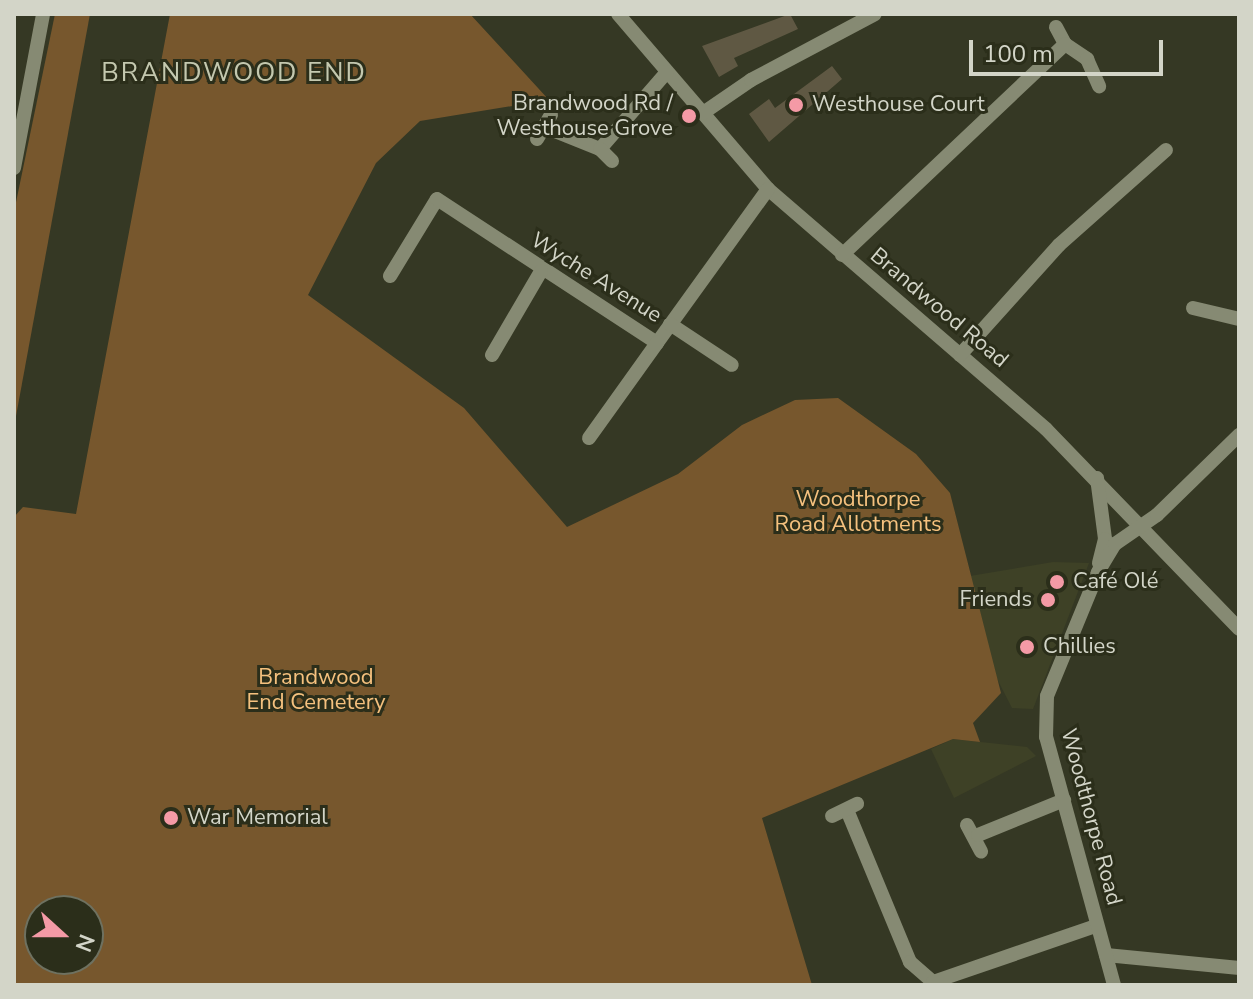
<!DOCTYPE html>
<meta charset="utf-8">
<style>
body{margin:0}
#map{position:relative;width:1253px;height:999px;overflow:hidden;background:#353824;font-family:"Nunito Sans",sans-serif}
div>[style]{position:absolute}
.built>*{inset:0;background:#3e4126}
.green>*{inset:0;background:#77572d}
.building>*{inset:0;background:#5f5843}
.minor>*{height:14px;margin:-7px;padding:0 7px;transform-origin:7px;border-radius:7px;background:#868a73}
.dots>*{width:22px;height:22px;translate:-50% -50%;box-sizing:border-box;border:4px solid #2b2e1a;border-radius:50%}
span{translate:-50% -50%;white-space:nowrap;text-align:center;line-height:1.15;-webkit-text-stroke:6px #2b2e1a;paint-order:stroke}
.poi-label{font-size:22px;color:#d3d5c8}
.right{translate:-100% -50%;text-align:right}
.left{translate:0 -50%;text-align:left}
.street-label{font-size:22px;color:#d3d5c8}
.park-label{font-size:22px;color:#f5c17e}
.quarter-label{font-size:26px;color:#c4c8af;letter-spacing:2px}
.frame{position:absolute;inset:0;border:16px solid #d3d5c8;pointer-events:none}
.north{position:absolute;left:24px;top:895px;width:80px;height:80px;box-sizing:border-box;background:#2b2e1a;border:2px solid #6e7160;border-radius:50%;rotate:111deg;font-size:22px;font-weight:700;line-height:32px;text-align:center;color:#d3d5c8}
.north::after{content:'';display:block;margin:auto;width:28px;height:36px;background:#f49aa6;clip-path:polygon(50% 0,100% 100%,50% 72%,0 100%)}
.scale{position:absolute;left:969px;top:40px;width:194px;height:36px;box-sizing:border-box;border:4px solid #d3d5c8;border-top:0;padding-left:10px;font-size:24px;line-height:28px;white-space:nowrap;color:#d3d5c8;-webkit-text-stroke:6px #2b2e1a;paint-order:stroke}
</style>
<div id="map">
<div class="built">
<i style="clip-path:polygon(1053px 562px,1089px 563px,1033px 709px,1012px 708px,991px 667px,970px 576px)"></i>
<i style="clip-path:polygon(953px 739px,1027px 747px,1036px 756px,954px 798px,931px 749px)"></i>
</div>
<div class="green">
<i style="clip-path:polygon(55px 14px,90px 14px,14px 427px,14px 212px)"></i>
<i style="clip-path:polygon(evenodd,170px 14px,470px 14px,549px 100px,420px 121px,376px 163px,308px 295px,464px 408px,567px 527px,678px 474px,742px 425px,795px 400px,838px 398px,916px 454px,950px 493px,1001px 693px,973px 723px,980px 742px,953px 739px,762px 818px,812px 985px,14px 985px,14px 517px,23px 507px,76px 514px,170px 14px,40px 911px,88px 911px,88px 959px,40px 959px,40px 911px)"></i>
</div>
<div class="building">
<i style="clip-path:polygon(790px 14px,798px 29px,734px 58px,738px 66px,719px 77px,702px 46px)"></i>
<i style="clip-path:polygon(832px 66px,842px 79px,769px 142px,749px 114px,769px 99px,775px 108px)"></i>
</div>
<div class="minor">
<i style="left:618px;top:14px;width:230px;rotate:49.4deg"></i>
<i style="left:768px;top:189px;width:367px;rotate:40.8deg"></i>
<i style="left:1046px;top:429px;width:278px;rotate:46deg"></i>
<i style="left:1056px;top:27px;width:19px;rotate:62deg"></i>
<i style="left:1065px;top:44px;width:27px;rotate:34deg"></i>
<i style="left:1087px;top:59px;width:30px;rotate:66deg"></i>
<i style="left:703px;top:113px;width:58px;rotate:-34.5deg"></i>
<i style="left:751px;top:80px;width:140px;rotate:-28deg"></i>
<i style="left:545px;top:127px;width:59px;rotate:21.8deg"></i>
<i style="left:600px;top:149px;width:102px;rotate:-49deg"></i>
<i style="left:537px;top:139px;width:28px;rotate:-60deg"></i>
<i style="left:600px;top:149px;width:17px;rotate:45deg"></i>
<i style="left:14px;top:168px;width:157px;rotate:-79.3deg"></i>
<i style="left:842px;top:255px;width:307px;rotate:-43.4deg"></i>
<i style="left:390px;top:276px;width:90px;rotate:-58.6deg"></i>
<i style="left:437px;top:199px;width:263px;rotate:33.2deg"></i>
<i style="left:657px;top:343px;width:190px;rotate:-54.2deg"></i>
<i style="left:1193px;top:308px;width:47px;rotate:13.4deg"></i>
<i style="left:670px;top:324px;width:74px;rotate:33.5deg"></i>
<i style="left:492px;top:355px;width:97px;rotate:-59.7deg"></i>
<i style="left:960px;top:355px;width:148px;rotate:-48deg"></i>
<i style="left:1059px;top:245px;width:143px;rotate:-41.6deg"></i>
<i style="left:589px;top:438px;width:117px;rotate:-54.4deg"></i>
<i style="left:1097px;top:478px;width:62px;rotate:82.5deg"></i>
<i style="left:1105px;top:539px;width:25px;rotate:104deg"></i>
<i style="left:847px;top:810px;width:165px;rotate:67.5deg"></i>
<i style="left:910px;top:962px;width:30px;rotate:41deg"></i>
<i style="left:933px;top:982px;width:172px;rotate:-19deg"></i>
<i style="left:832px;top:816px;width:28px;rotate:-26deg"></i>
<i style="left:967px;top:825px;width:30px;rotate:62deg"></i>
<i style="left:978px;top:835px;width:93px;rotate:-22.1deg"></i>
<i style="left:1106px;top:955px;width:134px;rotate:5.6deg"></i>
<i style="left:1114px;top:985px;width:257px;rotate:-105.3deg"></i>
<i style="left:1046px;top:737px;width:41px;rotate:-88.6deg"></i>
<i style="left:1047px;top:696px;width:134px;rotate:-67.6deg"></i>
<i style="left:1098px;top:572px;width:33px;rotate:-59deg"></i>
<i style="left:1115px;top:544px;width:51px;rotate:-34.6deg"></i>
<i style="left:1157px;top:515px;width:115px;rotate:-44.3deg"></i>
</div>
<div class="dots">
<i style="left:796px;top:105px;background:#f49aa6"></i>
<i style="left:689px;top:116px;background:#f49aa6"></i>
<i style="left:1057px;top:582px;background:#f49aa6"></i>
<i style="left:1048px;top:600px;background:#f49aa6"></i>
<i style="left:1027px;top:647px;background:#f49aa6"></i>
<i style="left:171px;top:818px;background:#f49aa6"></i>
</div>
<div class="poi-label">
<span class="right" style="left:673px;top:116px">Brandwood Rd /<br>Westhouse Grove</span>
<span class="left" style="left:812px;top:105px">Westhouse Court</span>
<span class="left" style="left:1073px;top:582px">Café Olé</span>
<span class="right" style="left:1032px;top:600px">Friends</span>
<span class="left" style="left:1043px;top:647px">Chillies</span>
<span class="left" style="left:187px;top:818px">War Memorial</span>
</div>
<div class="street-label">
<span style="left:596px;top:278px;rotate:32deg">Wyche Avenue</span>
<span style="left:939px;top:308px;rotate:40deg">Brandwood Road</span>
<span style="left:1091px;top:817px;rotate:75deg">Woodthorpe Road</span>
</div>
<div class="park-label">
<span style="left:858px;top:512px">Woodthorpe<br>Road Allotments</span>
<span style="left:316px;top:690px">Brandwood<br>End Cemetery</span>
</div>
<div class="quarter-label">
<span style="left:234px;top:73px">BRANDWOOD END</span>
</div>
<div class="frame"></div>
<div class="north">N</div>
<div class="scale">100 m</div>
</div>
